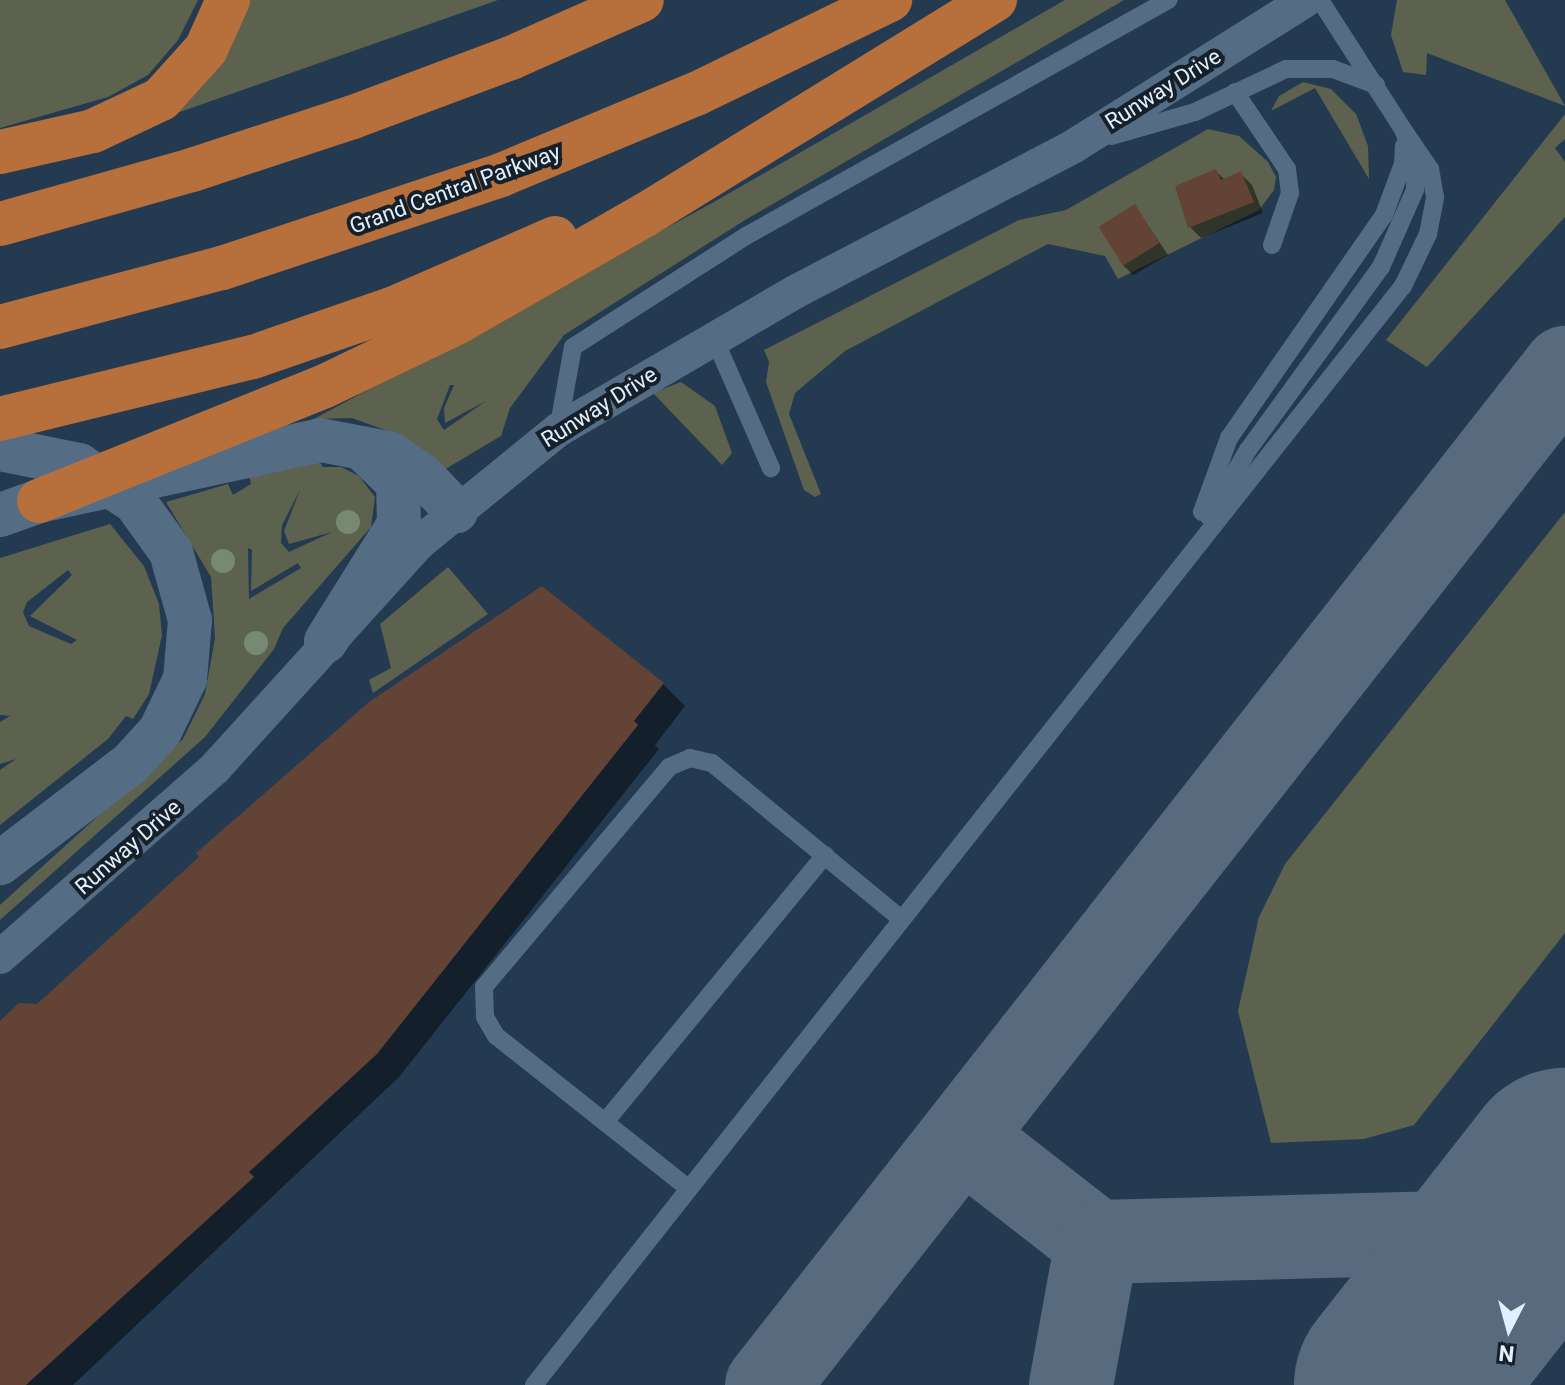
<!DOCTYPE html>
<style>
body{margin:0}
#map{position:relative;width:1565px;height:1385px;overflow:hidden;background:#243a50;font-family:Roboto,sans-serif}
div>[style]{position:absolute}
.green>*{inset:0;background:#5d624e}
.shadow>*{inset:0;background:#0007}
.taxiway>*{height:84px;margin:-42px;padding:0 42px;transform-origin:42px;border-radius:42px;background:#576a7e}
.runway>*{height:208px;margin:-104px;padding:0 104px;transform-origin:104px;border-radius:104px;background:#576a7e}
.building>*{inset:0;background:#634335;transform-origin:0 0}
.service>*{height:18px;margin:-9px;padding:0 9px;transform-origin:9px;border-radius:9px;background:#556c85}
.minor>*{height:34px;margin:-17px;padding:0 17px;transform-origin:17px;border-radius:17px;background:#556c85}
.secondary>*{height:44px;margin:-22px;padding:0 22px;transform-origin:22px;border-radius:22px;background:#556c85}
.motorway>*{height:44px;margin:-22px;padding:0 22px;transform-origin:22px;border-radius:22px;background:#b76f3c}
.trees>*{width:24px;height:24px;margin:-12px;border-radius:50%;background:#778972}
span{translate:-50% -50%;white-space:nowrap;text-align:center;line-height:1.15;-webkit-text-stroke:8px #16202a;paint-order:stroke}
.street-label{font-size:22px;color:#e2f0fe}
.north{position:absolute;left:1469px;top:1289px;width:80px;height:80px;-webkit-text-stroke:6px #16202a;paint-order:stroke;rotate:186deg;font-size:22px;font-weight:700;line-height:32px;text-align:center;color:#e2f0fe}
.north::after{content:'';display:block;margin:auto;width:28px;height:36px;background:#e2f0fe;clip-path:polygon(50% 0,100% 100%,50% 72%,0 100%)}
</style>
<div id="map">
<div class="green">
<i style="clip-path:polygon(0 0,198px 0,178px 40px,148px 75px,108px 97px,0 128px)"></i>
<i style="clip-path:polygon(244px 0,498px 0,160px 119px)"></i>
<i style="clip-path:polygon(evenodd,1065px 0,1124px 0,745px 220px,564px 335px,510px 408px,501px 436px,442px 471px,402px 436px,352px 418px,314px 419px,714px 202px,1065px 0,450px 385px,454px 385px,444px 408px,445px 423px,486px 401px,444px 430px,437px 419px,450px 385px)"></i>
<i style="clip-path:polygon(1397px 0,1505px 0,1565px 106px,1427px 53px,1426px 75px,1403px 72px,1391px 35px)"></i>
<i style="clip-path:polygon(1303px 82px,1331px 89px,1356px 114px,1368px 146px,1369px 179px,1315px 88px,1271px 111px,1279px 96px)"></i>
<i style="clip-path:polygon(1565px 114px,1565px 139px,1555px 148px,1565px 162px,1565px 217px,1427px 367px,1386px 340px)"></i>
<i style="clip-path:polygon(1208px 129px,1239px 136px,1268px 162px,1276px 177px,1274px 190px,1259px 210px,1118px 279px,1105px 256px,1048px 244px,845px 351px,795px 393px,789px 414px,821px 494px,815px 497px,804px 490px,766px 382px,769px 362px,764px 350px,1019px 220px,1066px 210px)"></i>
<i style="clip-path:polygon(681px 382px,715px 406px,732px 453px,722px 465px,653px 393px)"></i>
<i style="clip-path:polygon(evenodd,318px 460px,323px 467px,341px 467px,359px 476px,375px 497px,371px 527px,283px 628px,274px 649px,205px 737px,0 920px,0 905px,183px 739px,205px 694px,215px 638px,211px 577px,166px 502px,228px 484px,233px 495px,251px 484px,249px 475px,318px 460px,300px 490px,284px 531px,289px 544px,332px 532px,289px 552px,281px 543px,282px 525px,300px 490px,318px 460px,248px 548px,252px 550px,251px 591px,298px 563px,301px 568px,249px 599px,248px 548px)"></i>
<i style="clip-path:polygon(1565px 512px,1565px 933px,1414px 1125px,1364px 1139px,1271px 1143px,1238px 1011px,1259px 917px,1285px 864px)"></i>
<i style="clip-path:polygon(evenodd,110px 524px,144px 566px,159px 604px,162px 635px,149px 694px,133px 719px,126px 716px,108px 739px,0 825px,0 770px,16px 759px,0 764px,0 722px,10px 716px,0 715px,0 558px,110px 524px,68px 570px,72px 575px,30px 616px,77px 640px,71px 644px,29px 626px,23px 612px,27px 602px,68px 570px)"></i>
<i style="clip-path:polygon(448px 567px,488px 614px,373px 693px,369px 680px,391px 668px,380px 624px)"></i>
</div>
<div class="shadow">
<i style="clip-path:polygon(1216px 171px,1225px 180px,1241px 174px,1252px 185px,1263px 213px,1201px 238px,1190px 227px)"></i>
<i style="clip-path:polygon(1135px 206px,1168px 255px,1133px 275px,1122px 264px)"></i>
<i style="clip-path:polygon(663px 684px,685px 706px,655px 745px,659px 749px,399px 1077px,73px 1385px,0 1385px,0 1024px)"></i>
</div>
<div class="taxiway">
<i style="left:962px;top:1137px;width:171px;rotate:37.9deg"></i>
<i style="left:1097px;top:1242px;width:468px;rotate:-1.5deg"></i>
<i style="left:767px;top:1385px;width:1293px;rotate:-51.88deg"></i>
<i style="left:1071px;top:1385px;width:145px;rotate:-79.7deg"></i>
<i style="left:1414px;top:1385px;width:112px;rotate:-36.7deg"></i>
<i style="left:1504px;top:1318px;width:69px;rotate:-27.7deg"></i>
</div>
<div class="runway">
<i style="left:1398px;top:1385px;width:271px;rotate:-51.9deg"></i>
</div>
<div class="building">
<i style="clip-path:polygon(1216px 169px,1221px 180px,1241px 171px,1254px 202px,1188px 228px,1175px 186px)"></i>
<i style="left:1135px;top:204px;width:46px;height:43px;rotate:58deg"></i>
<i style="clip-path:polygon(542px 586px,664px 683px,634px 721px,638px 725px,377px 1054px,249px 1172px,254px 1177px,26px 1385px,0 1385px,0 1021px,19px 1003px,37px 1004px,199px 857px,196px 853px,369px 702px)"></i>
</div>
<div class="service">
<i style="left:1235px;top:92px;width:93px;rotate:56deg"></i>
<i style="left:1287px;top:169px;width:24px;rotate:83deg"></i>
<i style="left:1290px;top:193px;width:55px;rotate:109.1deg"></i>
<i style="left:1111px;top:136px;width:87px;rotate:-15.9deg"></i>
<i style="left:1195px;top:112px;width:101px;rotate:-25.3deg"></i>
<i style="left:1286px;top:69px;width:47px"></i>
<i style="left:1333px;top:69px;width:46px;rotate:20.4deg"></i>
<i style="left:715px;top:340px;width:140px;rotate:66.4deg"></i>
<i style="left:558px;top:430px;width:84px;rotate:-79.8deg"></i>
<i style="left:573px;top:347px;width:206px;rotate:-32.7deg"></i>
<i style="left:746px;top:236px;width:484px;rotate:-29.2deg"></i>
<i style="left:1202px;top:512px;width:79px;rotate:-70deg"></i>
<i style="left:1229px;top:438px;width:272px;rotate:-55.2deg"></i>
<i style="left:1384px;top:215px;width:54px;rotate:-69.6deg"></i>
<i style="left:1403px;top:164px;width:18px;rotate:-87deg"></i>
<i style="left:1209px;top:517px;width:78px;rotate:-59.8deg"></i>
<i style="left:1248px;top:450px;width:226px;rotate:-54deg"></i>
<i style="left:1381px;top:267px;width:84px;rotate:-66.2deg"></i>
<i style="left:1415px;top:190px;width:28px;rotate:-90deg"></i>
<i style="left:1415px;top:162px;width:33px;rotate:-110deg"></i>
<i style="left:1404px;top:131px;width:156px;rotate:-122.7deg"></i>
<i style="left:605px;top:1122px;width:346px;rotate:-50.5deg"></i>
<i style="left:688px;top:1188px;width:245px;rotate:-141.6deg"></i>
<i style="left:496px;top:1036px;width:22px;rotate:-120deg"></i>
<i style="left:485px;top:1017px;width:30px;rotate:-92deg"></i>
<i style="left:484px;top:987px;width:287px;rotate:-49.9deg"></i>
<i style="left:669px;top:767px;width:23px;rotate:-23deg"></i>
<i style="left:690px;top:758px;width:23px;rotate:13deg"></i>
<i style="left:712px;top:763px;width:245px;rotate:39.5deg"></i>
<i style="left:534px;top:1385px;width:1401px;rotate:-51.67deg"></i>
<i style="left:1403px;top:286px;width:58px;rotate:-64.3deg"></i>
<i style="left:1428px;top:234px;width:38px;rotate:-79deg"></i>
<i style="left:1435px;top:197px;width:28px;rotate:-100deg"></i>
<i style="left:1430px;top:169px;width:46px;rotate:-124.4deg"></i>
</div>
<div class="minor">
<i style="left:0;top:957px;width:286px;rotate:-41.3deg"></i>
<i style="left:215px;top:768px;width:304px;rotate:-47.8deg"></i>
<i style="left:419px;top:543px;width:179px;rotate:-39.1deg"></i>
<i style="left:558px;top:430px;width:274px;rotate:-30.2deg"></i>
<i style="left:795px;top:292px;width:315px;rotate:-27.6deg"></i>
<i style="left:1074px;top:146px;width:274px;rotate:-32.2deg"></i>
</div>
<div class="secondary">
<i style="left:0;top:449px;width:81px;rotate:11.4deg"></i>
<i style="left:79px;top:465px;width:67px;rotate:33.5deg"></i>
<i style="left:135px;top:502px;width:62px;rotate:54.2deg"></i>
<i style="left:171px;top:552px;width:71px;rotate:74.4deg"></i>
<i style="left:190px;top:620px;width:59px;rotate:94.8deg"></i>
<i style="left:185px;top:679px;width:58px;rotate:115.7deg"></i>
<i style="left:160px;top:731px;width:43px;rotate:132.2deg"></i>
<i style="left:131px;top:763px;width:165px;rotate:142.6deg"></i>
<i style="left:0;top:515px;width:41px;rotate:-19.7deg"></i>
<i style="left:39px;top:501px;width:288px;rotate:-12.2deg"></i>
<i style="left:320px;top:440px;width:70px;rotate:10.7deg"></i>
<i style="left:389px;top:453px;width:40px;rotate:34deg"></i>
<i style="left:422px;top:475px;width:50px;rotate:46.6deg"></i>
<i style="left:326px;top:641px;width:138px;rotate:-58deg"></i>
<i style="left:399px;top:524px;width:41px;rotate:-91.4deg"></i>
<i style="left:398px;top:483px;width:42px;rotate:-136deg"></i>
</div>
<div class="motorway">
<i style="left:0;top:152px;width:95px;rotate:-12.7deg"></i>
<i style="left:93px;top:131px;width:75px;rotate:-25.2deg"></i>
<i style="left:161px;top:99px;width:67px;rotate:-48deg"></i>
<i style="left:206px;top:49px;width:54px;rotate:-65.8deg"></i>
<i style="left:0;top:224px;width:199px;rotate:-15.7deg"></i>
<i style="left:192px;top:170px;width:169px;rotate:-18.2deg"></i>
<i style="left:353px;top:117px;width:169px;rotate:-20.5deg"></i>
<i style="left:511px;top:58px;width:143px;rotate:-23.9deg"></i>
<i style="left:0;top:327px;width:230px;rotate:-14.9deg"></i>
<i style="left:222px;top:268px;width:294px;rotate:-18.4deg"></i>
<i style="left:501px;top:175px;width:211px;rotate:-22.6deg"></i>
<i style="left:696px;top:94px;width:216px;rotate:-25.9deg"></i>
<i style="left:0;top:419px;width:260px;rotate:-13.8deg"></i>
<i style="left:253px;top:357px;width:147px;rotate:-19.1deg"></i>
<i style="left:392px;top:309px;width:178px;rotate:-23.5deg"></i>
<i style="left:39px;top:501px;width:308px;rotate:-21.9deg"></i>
<i style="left:325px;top:386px;width:148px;rotate:-25.7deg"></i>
<i style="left:458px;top:322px;width:215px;rotate:-29.8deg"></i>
<i style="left:645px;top:215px;width:411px;rotate:-31.6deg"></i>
</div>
<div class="trees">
<i style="left:348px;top:522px"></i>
<i style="left:223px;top:561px"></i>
<i style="left:256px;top:643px"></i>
</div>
<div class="street-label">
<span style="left:1163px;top:89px;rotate:-32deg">Runway Drive</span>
<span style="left:455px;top:189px;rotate:-20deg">Grand Central Parkway</span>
<span style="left:599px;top:407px;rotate:-32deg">Runway Drive</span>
<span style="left:128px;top:847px;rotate:-41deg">Runway Drive</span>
</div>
<div class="north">N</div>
</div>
